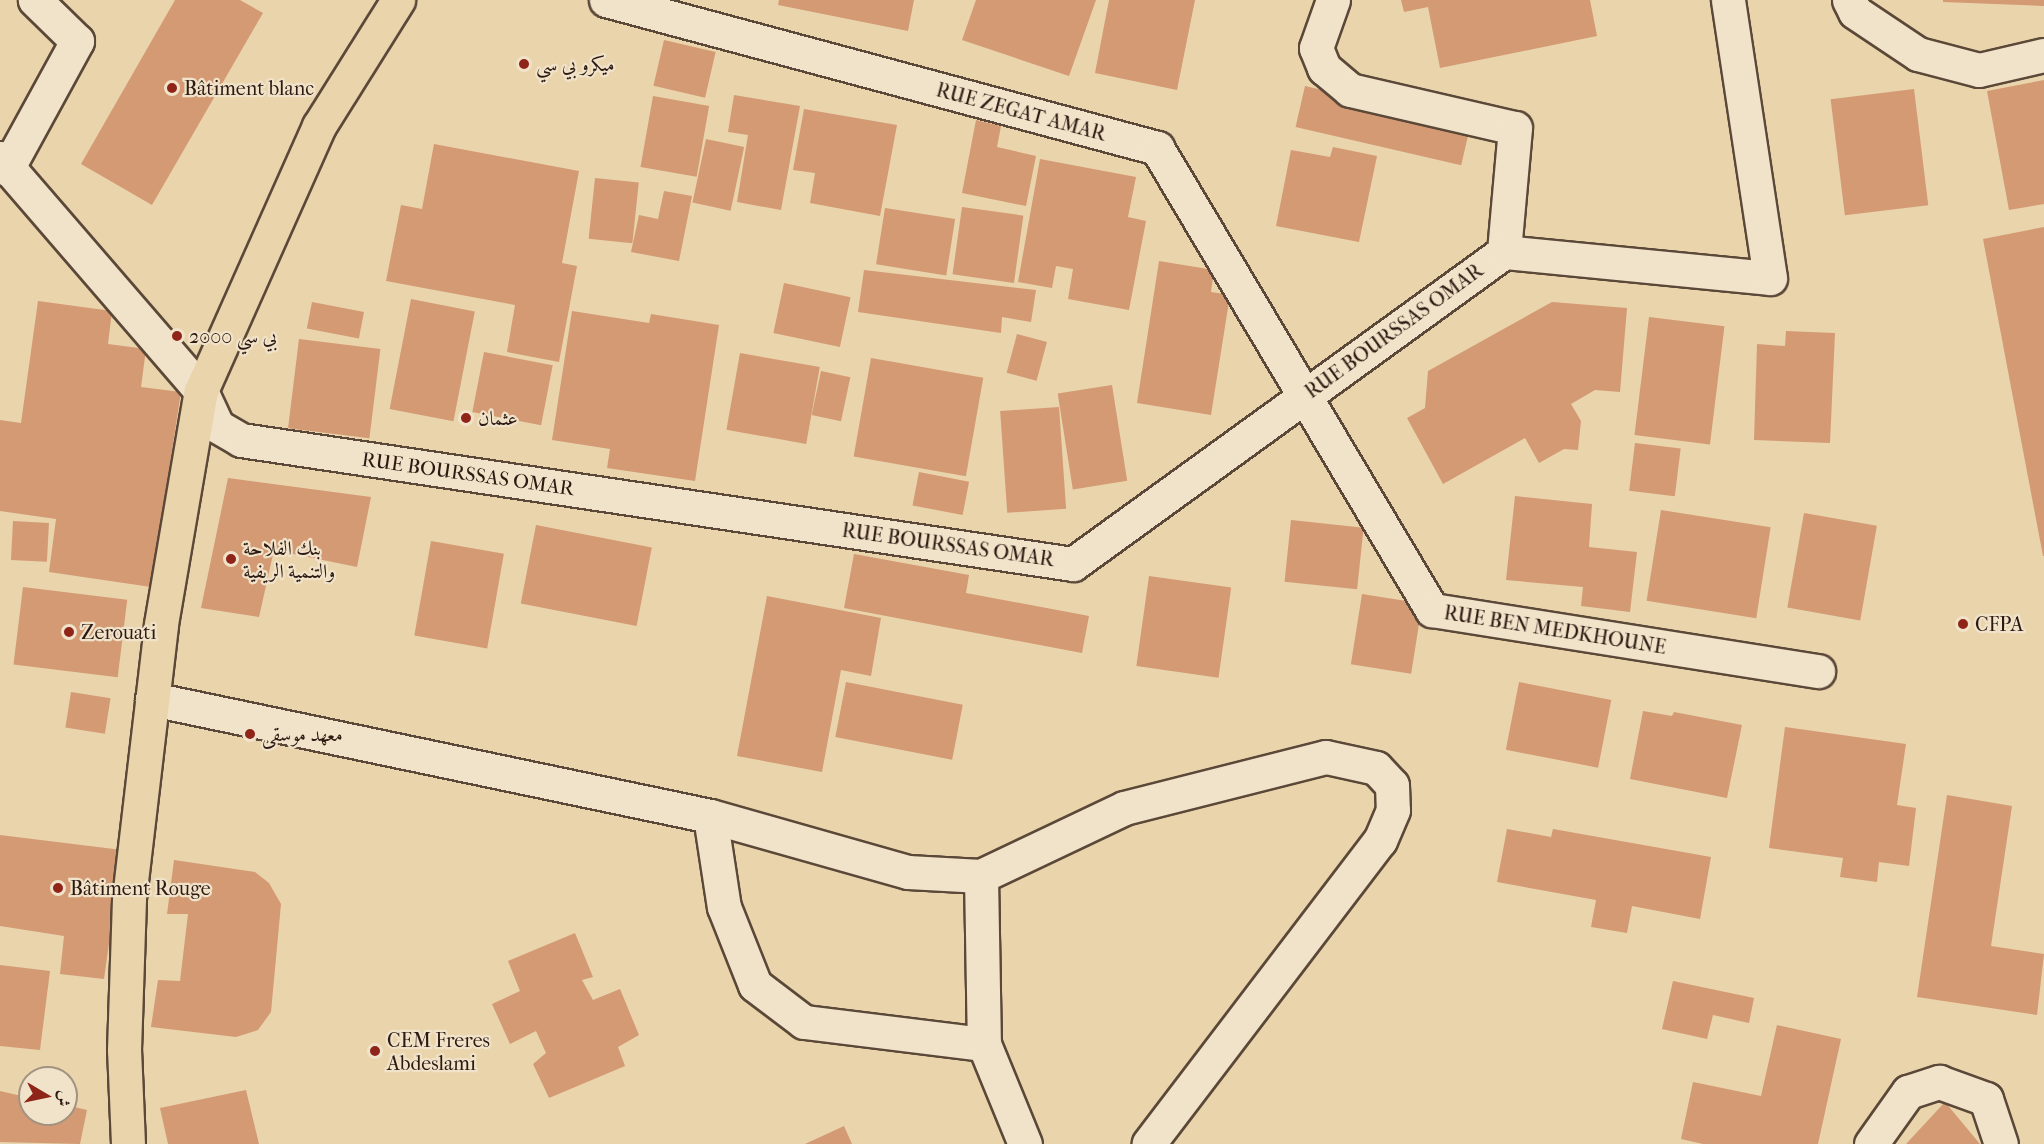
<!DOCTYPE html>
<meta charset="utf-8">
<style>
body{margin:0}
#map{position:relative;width:2044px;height:1144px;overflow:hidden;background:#e9d4ac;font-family:"IM FELL French Canon",Amiri,serif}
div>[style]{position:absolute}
.building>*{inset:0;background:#d39a74;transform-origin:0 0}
.roads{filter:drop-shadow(2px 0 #5b4838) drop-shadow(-2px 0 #5b4838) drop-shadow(0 2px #5b4838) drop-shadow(0 -2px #5b4838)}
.minor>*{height:33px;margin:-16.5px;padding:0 16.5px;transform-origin:16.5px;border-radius:16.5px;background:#f1e3c9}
.major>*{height:33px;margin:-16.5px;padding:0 16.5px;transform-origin:16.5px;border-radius:16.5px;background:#e9d4ac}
.dots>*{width:16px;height:16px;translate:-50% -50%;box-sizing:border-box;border:3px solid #f1e3c9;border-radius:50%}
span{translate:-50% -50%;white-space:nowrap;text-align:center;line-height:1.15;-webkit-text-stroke:4.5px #f1e3c9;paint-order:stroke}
.poi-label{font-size:20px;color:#2c1912}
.left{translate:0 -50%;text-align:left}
.street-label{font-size:20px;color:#2c1912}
.north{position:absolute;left:18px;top:1066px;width:60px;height:60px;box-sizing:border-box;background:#f1e3c9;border:2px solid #a29280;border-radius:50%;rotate:99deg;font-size:16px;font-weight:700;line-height:24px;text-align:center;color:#2c1912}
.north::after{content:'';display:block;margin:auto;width:21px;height:27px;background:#8f2418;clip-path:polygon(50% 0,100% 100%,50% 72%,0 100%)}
</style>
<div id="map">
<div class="building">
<i style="clip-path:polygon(175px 0,240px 0,263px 13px,152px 205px,81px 164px)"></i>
<i style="clip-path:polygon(779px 0,914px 0,908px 31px,778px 5px)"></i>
<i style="clip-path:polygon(976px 0,1096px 0,1069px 76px,962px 40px)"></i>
<i style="clip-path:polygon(1109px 0,1195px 0,1177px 90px,1095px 73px)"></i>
<i style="clip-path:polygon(1401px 0,1590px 0,1597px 36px,1440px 68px,1428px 7px,1404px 12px)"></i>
<i style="clip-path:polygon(1943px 0,2044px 0,2044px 6px,1943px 2px)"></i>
<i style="left:664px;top:40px;width:53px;height:47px;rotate:13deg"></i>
<i style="clip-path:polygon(2044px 80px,2044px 204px,2009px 210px,1987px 91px)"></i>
<i style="left:1305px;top:86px;width:170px;height:42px;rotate:13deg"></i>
<i style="left:1914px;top:89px;width:117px;height:84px;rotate:83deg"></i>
<i style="clip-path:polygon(734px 95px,800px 106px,781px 210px,737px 202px,748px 135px,728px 132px)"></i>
<i style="left:653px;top:96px;width:57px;height:72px;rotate:10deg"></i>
<i style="clip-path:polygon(804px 109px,897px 125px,880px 216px,810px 203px,815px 173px,793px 170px)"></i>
<i style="clip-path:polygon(976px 120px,1001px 126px,997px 147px,1036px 156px,1026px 206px,962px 193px)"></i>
<i style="left:706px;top:139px;width:39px;height:65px;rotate:12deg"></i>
<i style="clip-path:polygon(434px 144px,579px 171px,562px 263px,577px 266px,559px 362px,507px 352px,515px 305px,386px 281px,401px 205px,422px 209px)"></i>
<i style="clip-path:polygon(1333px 147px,1377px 156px,1359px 242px,1276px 226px,1291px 150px,1330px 157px)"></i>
<i style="clip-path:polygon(1040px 159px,1136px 177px,1128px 217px,1146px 221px,1129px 310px,1068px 299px,1073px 269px,1056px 266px,1052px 288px,1018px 282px)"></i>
<i style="left:595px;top:178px;width:44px;height:61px;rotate:6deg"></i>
<i style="clip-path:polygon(664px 191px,692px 196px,679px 261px,631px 252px,639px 215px,658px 219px)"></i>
<i style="left:962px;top:207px;width:62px;height:68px;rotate:8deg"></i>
<i style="left:885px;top:208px;width:71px;height:57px;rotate:9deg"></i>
<i style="clip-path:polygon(2044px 227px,2044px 556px,2043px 556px,1983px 239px)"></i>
<i style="clip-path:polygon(1159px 261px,1214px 270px,1211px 292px,1230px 295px,1211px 415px,1137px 403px)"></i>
<i style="clip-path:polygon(864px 270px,1036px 290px,1031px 322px,1002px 317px,1001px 333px,858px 312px)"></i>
<i style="left:784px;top:283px;width:68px;height:51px;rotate:12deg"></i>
<i style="left:411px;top:299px;width:65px;height:112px;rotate:11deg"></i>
<i style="clip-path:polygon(38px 301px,112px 311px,108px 344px,146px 349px,141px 387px,181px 392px,151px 587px,49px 572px,56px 519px,0 511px,0 420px,21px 423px)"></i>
<i style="left:312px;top:302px;width:53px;height:27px;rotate:11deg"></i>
<i style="clip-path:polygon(1552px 302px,1627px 308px,1620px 392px,1595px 390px,1571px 404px,1581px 421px,1578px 450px,1564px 449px,1539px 463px,1525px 438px,1443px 484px,1407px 418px,1425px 408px,1428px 371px)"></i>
<i style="clip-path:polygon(572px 311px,649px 323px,651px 314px,719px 325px,695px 481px,607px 468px,610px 449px,552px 440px)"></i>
<i style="left:1649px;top:317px;width:76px;height:119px;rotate:7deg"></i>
<i style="clip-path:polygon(1786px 331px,1835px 333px,1830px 443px,1754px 440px,1757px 344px,1785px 346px)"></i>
<i style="left:1017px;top:334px;width:31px;height:40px;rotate:15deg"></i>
<i style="left:299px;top:339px;width:82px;height:90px;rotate:7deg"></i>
<i style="left:484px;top:352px;width:70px;height:61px;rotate:11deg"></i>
<i style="left:740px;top:353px;width:81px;height:78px;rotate:10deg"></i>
<i style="left:871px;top:358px;width:114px;height:100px;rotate:10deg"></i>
<i style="left:821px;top:371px;width:30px;height:45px;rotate:12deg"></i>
<i style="left:1112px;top:385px;width:97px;height:55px;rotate:81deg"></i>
<i style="left:1059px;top:407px;width:102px;height:59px;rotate:86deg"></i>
<i style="left:1635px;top:443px;width:46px;height:48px;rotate:7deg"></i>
<i style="left:919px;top:472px;width:51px;height:34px;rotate:11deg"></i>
<i style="clip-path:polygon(228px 478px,371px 497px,357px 567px,274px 550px,259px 617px,201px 608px)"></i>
<i style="clip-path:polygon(1515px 496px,1592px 504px,1589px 547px,1637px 552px,1630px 612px,1581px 606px,1583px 587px,1506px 580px)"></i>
<i style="left:1661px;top:510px;width:111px;height:92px;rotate:9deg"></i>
<i style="left:1804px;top:513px;width:74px;height:96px;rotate:10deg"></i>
<i style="left:1291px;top:520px;width:73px;height:62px;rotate:6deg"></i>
<i style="left:13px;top:521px;width:36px;height:39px;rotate:3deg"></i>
<i style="left:536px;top:525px;width:118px;height:80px;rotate:11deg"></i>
<i style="left:431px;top:541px;width:74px;height:96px;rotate:10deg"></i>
<i style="clip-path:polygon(854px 554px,969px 575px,966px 593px,1089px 616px,1082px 653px,844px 608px)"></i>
<i style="left:1149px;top:576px;width:83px;height:91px;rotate:8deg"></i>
<i style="left:23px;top:587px;width:105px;height:78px;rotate:7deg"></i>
<i style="left:1362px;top:594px;width:61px;height:71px;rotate:9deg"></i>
<i style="clip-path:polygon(767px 596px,881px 618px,871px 676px,841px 670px,822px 772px,737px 756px)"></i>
<i style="left:846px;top:682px;width:119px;height:56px;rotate:11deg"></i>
<i style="left:1519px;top:682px;width:94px;height:69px;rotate:11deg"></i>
<i style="left:71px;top:692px;width:40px;height:36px;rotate:9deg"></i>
<i style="clip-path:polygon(1643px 711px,1672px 716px,1674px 712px,1742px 725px,1727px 798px,1630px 779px)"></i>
<i style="clip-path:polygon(1785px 727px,1906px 744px,1897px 805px,1916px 808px,1909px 866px,1879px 862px,1877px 882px,1840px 877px,1843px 858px,1769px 848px)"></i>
<i style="clip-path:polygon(1947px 795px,2012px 806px,1991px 946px,2044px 954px,2037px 1015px,1917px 997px)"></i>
<i style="clip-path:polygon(1507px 829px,1551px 837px,1553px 829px,1711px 857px,1700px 919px,1632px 906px,1627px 933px,1591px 927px,1596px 900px,1497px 882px)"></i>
<i style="clip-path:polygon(0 835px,122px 850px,104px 979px,60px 974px,64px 936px,0 926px)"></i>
<i style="clip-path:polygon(174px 860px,255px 872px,269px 883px,281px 904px,271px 1012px,258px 1030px,236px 1037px,151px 1027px,158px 980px,180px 981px,188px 914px,167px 914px)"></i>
<i style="clip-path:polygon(575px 933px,593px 977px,582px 980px,593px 1000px,620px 989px,639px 1035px,618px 1047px,625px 1066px,549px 1098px,533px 1064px,546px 1053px,536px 1031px,510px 1044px,492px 1004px,520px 991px,508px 961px)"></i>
<i style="clip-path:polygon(0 965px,50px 971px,40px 1050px,0 1046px)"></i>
<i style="clip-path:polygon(1673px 981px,1754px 998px,1749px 1023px,1713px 1015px,1707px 1039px,1662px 1029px)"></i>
<i style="clip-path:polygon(1777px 1025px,1841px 1039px,1818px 1144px,1703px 1144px,1681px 1139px,1693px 1082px,1761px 1096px)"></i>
<i style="clip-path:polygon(246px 1090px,259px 1144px,168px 1144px,160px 1108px)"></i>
<i style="clip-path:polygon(0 1091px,30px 1098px,30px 1114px,66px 1114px,66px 1105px,87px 1110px,80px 1144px,0 1142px)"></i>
<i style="clip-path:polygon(1945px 1102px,1980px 1144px,1906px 1144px)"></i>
<i style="clip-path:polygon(844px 1126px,852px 1144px,805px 1144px)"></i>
</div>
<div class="roads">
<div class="minor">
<i style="left:606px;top:0;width:571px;rotate:15.03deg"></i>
<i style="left:1157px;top:148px;width:538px;rotate:59.24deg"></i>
<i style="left:1432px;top:610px;width:391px;rotate:9deg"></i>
<i style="left:1333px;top:0;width:51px;rotate:109.5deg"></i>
<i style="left:1316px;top:48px;width:22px;rotate:68deg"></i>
<i style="left:1324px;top:68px;width:34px;rotate:40deg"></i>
<i style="left:1350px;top:90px;width:169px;rotate:13deg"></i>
<i style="left:1515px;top:128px;width:124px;rotate:95.1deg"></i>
<i style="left:1849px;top:0;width:13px;rotate:63deg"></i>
<i style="left:1855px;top:12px;width:76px;rotate:33.7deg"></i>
<i style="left:1918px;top:54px;width:63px;rotate:14.7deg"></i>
<i style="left:1979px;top:70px;width:67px;rotate:-13deg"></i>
<i style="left:0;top:158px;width:308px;rotate:49.2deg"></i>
<i style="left:201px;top:391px;width:38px;rotate:65deg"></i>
<i style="left:217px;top:426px;width:28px;rotate:30deg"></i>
<i style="left:241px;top:440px;width:841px;rotate:8.48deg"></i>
<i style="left:1073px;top:564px;width:532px;rotate:-35.9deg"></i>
<i style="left:1504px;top:252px;width:267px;rotate:5.6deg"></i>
<i style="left:1770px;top:278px;width:281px;rotate:-98.6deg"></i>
<i style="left:7px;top:169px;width:146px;rotate:-61.3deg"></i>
<i style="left:77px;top:41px;width:59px;rotate:-135.7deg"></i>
<i style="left:152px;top:699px;width:570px;rotate:11.84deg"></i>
<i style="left:710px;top:816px;width:206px;rotate:15.8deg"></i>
<i style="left:908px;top:872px;width:73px;rotate:3.1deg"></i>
<i style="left:981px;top:876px;width:158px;rotate:-25.4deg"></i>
<i style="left:1124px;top:808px;width:208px;rotate:-14.2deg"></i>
<i style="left:1326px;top:757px;width:51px;rotate:12.4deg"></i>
<i style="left:1376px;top:768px;width:23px;rotate:47deg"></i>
<i style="left:1392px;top:785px;width:25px;rotate:88deg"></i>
<i style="left:1393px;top:810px;width:33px;rotate:113deg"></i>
<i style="left:1380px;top:840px;width:382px;rotate:127.3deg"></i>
<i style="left:710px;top:816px;width:92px;rotate:81.3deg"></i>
<i style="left:724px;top:907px;width:84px;rotate:68.3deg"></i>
<i style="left:755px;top:985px;width:61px;rotate:37.1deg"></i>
<i style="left:804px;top:1022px;width:181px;rotate:7deg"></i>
<i style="left:981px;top:876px;width:168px;rotate:89deg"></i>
<i style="left:984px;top:1044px;width:108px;rotate:67.7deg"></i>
<i style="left:1871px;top:1144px;width:64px;rotate:-54.6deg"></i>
<i style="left:1908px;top:1092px;width:33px;rotate:-18deg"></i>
<i style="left:1939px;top:1082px;width:50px;rotate:19.9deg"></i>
<i style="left:1986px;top:1099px;width:47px;rotate:71.6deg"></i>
</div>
<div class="major">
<i style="left:128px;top:1144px;width:94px;rotate:-92.4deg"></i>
<i style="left:124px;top:1050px;width:152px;rotate:-88.1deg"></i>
<i style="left:129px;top:898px;width:276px;rotate:-83.3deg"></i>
<i style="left:161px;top:624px;width:236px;rotate:-80.3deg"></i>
<i style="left:201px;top:391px;width:290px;rotate:-66deg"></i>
<i style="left:319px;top:126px;width:149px;rotate:-57.9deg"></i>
</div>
</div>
<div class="dots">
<i style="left:524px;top:64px;background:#8f2418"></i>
<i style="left:172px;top:88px;background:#8f2418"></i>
<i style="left:177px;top:336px;background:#8f2418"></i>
<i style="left:466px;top:418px;background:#8f2418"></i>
<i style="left:231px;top:559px;background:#8f2418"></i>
<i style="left:1963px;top:624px;background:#8f2418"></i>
<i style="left:69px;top:632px;background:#8f2418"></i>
<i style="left:250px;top:734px;background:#8f2418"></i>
<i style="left:58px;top:888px;background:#8f2418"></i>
<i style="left:375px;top:1051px;background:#8f2418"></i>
</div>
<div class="poi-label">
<span class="left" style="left:536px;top:64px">ميكرو بي سي</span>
<span class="left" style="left:184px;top:88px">Bâtiment blanc</span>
<span class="left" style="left:189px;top:336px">بي سي 2000</span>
<span class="left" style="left:478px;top:418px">عثمان</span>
<span class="left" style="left:243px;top:560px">بنك الفلاحة<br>والتنمية الريفية</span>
<span class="left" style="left:1975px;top:624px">CFPA</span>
<span class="left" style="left:81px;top:632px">Zerouati</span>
<span class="left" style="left:262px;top:734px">معهد موسقى</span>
<span class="left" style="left:70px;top:888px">Bâtiment Rouge</span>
<span class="left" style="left:387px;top:1052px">CEM Freres<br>Abdeslami</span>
</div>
<div class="street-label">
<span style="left:1021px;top:112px;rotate:15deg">RUE ZEGAT AMAR</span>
<span style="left:1394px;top:331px;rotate:-36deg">RUE BOURSSAS OMAR</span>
<span style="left:468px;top:474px;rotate:8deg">RUE BOURSSAS OMAR</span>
<span style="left:948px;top:545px;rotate:8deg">RUE BOURSSAS OMAR</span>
<span style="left:1555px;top:630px;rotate:9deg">RUE BEN MEDKHOUNE</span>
</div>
<div class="north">ش</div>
</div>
